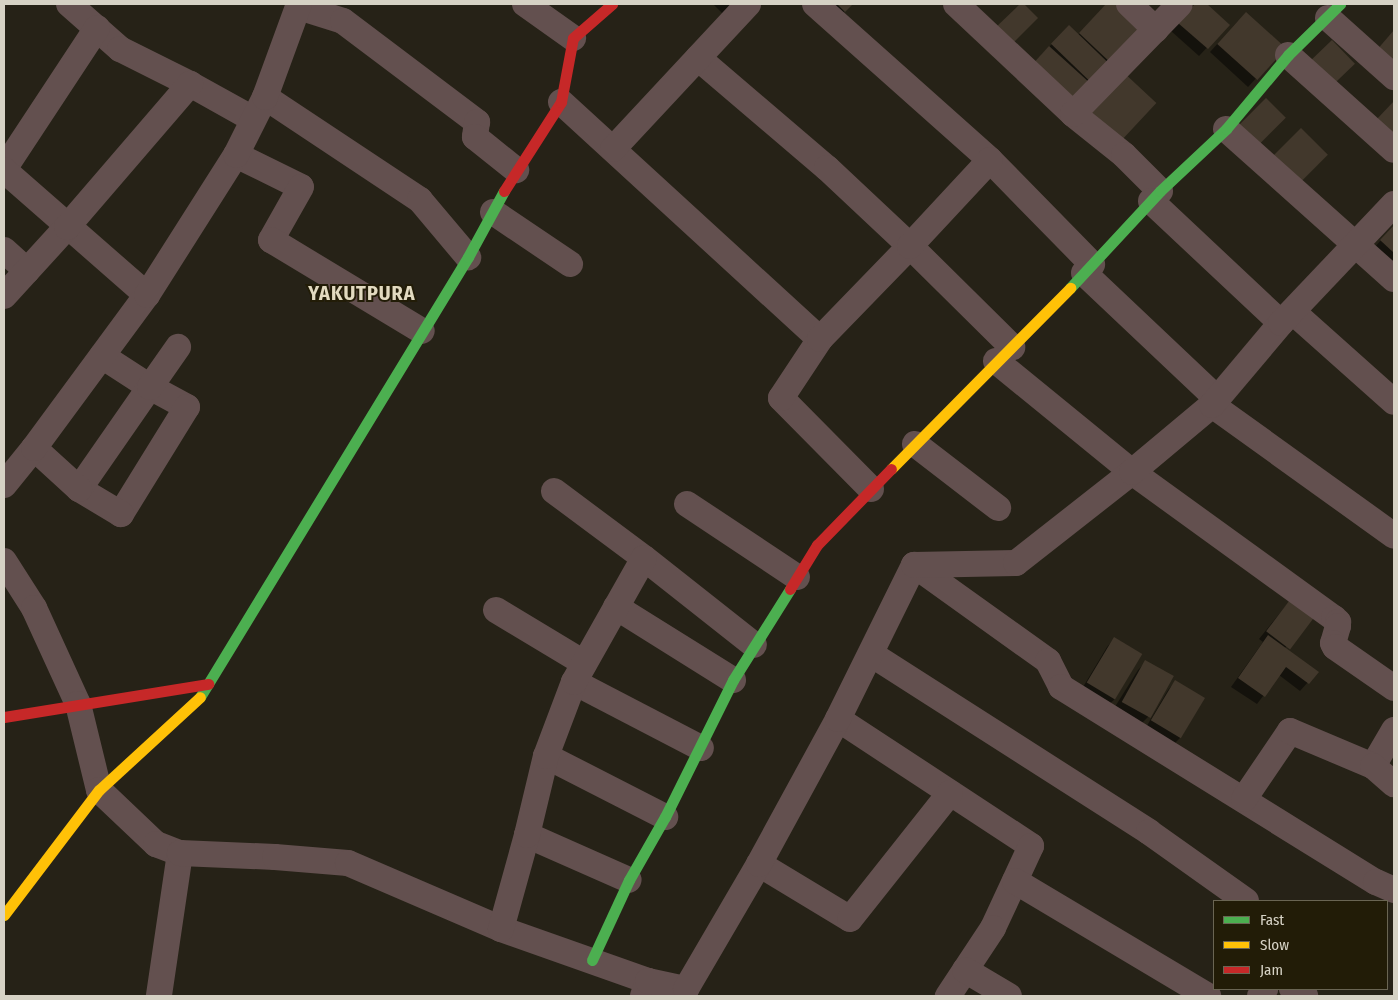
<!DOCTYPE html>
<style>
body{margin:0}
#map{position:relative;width:1398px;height:1000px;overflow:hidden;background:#262217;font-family:"Fira Sans Condensed",sans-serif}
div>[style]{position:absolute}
.shadow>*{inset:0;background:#0007}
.building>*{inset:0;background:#42382c;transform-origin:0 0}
.street>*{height:26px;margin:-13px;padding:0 13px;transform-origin:13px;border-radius:13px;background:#63504f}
.fast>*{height:11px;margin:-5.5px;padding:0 5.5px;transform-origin:5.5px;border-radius:5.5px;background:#4caf50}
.slow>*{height:11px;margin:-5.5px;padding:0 5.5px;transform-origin:5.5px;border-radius:5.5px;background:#ffc107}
.jam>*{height:11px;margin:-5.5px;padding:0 5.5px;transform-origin:5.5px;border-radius:5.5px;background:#c62828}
span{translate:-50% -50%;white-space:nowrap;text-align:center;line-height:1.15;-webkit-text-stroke:4px #221c07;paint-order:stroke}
.district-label{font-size:20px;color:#e2dac0;font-weight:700;letter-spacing:1px}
.frame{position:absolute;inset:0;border:5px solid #d6d2c5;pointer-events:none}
.legend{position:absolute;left:1213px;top:900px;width:175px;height:90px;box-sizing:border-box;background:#221c07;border:1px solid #6a6553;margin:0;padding:6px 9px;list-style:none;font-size:15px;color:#d6d2c5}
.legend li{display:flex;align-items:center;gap:10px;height:25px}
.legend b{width:25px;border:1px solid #6a6553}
</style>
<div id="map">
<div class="shadow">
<i style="clip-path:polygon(713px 4px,737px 4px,724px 15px)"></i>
<i style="clip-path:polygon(821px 4px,852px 4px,837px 19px)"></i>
<i style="clip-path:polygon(1108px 4px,1118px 4px,1145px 29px,1084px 90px,1041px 55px,1069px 27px,1078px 35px)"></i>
<i style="clip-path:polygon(1196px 4px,1205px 4px,1228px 25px,1199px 56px,1171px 31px)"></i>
<i style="clip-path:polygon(1238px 21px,1284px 48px,1248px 87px,1210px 52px)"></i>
<i style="clip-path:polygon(1394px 225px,1394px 268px,1374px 248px)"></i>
<i style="clip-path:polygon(1288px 603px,1317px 612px,1284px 649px,1317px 672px,1300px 691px,1279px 675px,1257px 704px,1231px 687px,1263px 642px,1259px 639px)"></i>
<i style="clip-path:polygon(1114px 639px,1141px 654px,1115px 699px,1107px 706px,1080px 692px,1107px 647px)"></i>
<i style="clip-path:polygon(1146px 662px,1148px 717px,1140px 725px,1113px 710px,1138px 670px)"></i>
<i style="clip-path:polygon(1175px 682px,1203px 698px,1180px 738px,1172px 746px,1145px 729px,1168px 690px)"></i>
</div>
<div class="building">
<i style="clip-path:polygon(837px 4px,853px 4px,845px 12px)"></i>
<i style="clip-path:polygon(1020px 4px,1024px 4px,1038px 18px,1011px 45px,994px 29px)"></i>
<i style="clip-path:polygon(1106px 4px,1120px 4px,1147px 29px,1113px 65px,1079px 33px)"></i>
<i style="clip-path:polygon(1195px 4px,1207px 4px,1230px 25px,1208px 49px,1178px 23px)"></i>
<i style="left:1246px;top:12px;width:54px;height:43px;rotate:42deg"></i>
<i style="left:1069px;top:25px;width:57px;height:26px;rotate:44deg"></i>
<i style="clip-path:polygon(1394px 30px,1394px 67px,1376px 51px)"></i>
<i style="left:1332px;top:40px;width:33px;height:30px;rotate:46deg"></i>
<i style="left:1049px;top:46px;width:54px;height:28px;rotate:42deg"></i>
<i style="left:1122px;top:71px;width:47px;height:52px;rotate:43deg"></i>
<i style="left:1266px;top:98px;width:28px;height:43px;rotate:45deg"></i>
<i style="clip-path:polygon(1394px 101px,1394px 138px,1376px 120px)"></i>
<i style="left:1301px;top:128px;width:38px;height:44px;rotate:45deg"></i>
<i style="clip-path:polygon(1394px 225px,1394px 253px,1380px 240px)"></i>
<i style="left:1295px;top:593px;width:30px;height:48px;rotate:37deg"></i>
<i style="clip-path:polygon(1268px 635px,1319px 672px,1309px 684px,1286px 667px,1265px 697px,1238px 678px)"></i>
<i style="left:1114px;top:637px;width:33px;height:53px;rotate:31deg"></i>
<i style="left:1145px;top:660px;width:33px;height:48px;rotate:29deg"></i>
<i style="left:1175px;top:680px;width:35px;height:47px;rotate:31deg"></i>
</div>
<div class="street">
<i style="left:69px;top:4px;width:68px;rotate:41.4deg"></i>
<i style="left:120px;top:49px;width:78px;rotate:26.6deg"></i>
<i style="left:190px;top:84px;width:72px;rotate:29.1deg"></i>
<i style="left:525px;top:4px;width:59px;rotate:35.3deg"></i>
<i style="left:815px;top:4px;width:234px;rotate:41.7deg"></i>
<i style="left:990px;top:160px;width:146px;rotate:45.6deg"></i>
<i style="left:956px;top:4px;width:161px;rotate:43.2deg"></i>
<i style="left:1073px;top:114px;width:65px;rotate:38.8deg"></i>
<i style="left:1124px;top:155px;width:51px;rotate:45deg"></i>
<i style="left:1129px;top:4px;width:37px;rotate:44deg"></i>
<i style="left:299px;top:7px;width:46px;rotate:17.7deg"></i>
<i style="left:343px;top:21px;width:168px;rotate:37deg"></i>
<i style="left:477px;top:122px;width:15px;rotate:98deg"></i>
<i style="left:475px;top:137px;width:53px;rotate:38.8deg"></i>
<i style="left:1328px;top:18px;width:89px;rotate:41.8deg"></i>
<i style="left:1288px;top:55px;width:142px;rotate:41.9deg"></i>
<i style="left:698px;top:58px;width:170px;rotate:40.5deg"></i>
<i style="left:827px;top:168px;width:114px;rotate:43.2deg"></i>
<i style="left:910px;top:246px;width:144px;rotate:44.7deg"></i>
<i style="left:265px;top:97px;width:186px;rotate:33.6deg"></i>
<i style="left:420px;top:200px;width:75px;rotate:49.9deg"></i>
<i style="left:561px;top:102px;width:351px;rotate:42.5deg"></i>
<i style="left:1073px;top:114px;width:153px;rotate:-45.8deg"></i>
<i style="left:1226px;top:129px;width:225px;rotate:41.8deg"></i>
<i style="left:613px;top:149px;width:198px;rotate:-47deg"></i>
<i style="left:236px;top:155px;width:72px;rotate:26.2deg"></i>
<i style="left:301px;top:187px;width:61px;rotate:119.5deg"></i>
<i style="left:271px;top:240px;width:176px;rotate:31.1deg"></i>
<i style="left:4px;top:169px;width:169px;rotate:-56.6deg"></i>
<i style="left:4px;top:170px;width:190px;rotate:41.2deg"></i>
<i style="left:1151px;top:201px;width:178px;rotate:43.2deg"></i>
<i style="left:493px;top:212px;width:93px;rotate:34deg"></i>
<i style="left:4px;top:250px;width:31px;rotate:42deg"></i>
<i style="left:1084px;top:273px;width:182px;rotate:43.4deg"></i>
<i style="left:4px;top:296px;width:93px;rotate:-47.6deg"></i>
<i style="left:67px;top:227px;width:189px;rotate:-49.3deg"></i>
<i style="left:1293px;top:312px;width:135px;rotate:41.7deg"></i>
<i style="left:102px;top:356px;width:57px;rotate:32.9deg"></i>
<i style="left:150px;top:387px;width:42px;rotate:28.4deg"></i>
<i style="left:187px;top:407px;width:126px;rotate:121.7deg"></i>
<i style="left:121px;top:514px;width:49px;rotate:-149.2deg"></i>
<i style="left:79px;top:489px;width:124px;rotate:-55.2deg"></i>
<i style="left:150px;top:387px;width:49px;rotate:-55deg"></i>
<i style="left:996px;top:361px;width:176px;rotate:39.2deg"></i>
<i style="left:1132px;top:472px;width:249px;rotate:35.9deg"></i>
<i style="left:1334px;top:618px;width:6px;rotate:45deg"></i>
<i style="left:1338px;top:622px;width:4px;rotate:90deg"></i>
<i style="left:1338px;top:626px;width:18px;rotate:106deg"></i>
<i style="left:1333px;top:643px;width:4px;rotate:63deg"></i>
<i style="left:1335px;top:647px;width:72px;rotate:34.8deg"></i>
<i style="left:1212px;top:405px;width:224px;rotate:35.7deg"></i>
<i style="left:915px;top:444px;width:105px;rotate:37.6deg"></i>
<i style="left:34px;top:448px;width:61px;rotate:42.3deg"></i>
<i style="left:4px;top:485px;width:48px;rotate:-51deg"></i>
<i style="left:34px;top:448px;width:190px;rotate:-53.6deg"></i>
<i style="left:147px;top:295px;width:166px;rotate:-57.6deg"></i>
<i style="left:236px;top:155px;width:65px;rotate:-63.4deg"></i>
<i style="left:265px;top:97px;width:99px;rotate:-69.9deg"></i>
<i style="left:871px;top:489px;width:128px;rotate:-134.7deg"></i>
<i style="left:781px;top:398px;width:71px;rotate:-56.5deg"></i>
<i style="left:820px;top:339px;width:129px;rotate:-45.9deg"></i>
<i style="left:910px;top:246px;width:117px;rotate:-47.1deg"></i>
<i style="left:554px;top:491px;width:112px;rotate:36.7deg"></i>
<i style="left:644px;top:558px;width:140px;rotate:38.3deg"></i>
<i style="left:687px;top:504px;width:132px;rotate:33.6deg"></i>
<i style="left:4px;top:561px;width:56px;rotate:57.4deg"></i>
<i style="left:34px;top:608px;width:106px;rotate:65.4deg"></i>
<i style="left:78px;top:704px;width:89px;rotate:76.3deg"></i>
<i style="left:99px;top:790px;width:79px;rotate:43.5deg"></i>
<i style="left:156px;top:844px;width:26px;rotate:21deg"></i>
<i style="left:180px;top:853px;width:145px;rotate:98.4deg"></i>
<i style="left:914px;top:565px;width:165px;rotate:35.6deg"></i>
<i style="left:1048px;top:661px;width:29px;rotate:63deg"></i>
<i style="left:1061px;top:687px;width:370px;rotate:31.8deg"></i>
<i style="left:1376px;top:882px;width:20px;rotate:24deg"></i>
<i style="left:616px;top:607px;width:138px;rotate:32deg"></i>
<i style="left:496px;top:610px;width:103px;rotate:31.1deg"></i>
<i style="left:871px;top:654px;width:330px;rotate:32.6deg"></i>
<i style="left:1149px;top:832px;width:119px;rotate:35.4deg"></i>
<i style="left:574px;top:682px;width:143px;rotate:27.5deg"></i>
<i style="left:838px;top:719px;width:231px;rotate:33.3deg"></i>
<i style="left:1031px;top:846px;width:90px;rotate:114.9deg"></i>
<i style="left:993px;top:928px;width:82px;rotate:123.5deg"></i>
<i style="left:546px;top:756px;width:134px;rotate:27.1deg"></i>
<i style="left:1373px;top:766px;width:42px;rotate:-59.7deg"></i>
<i style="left:1244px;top:799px;width:82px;rotate:-55.9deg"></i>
<i style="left:1290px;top:731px;width:90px;rotate:22.9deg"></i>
<i style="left:1373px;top:766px;width:28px;rotate:41deg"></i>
<i style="left:527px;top:835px;width:111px;rotate:23.8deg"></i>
<i style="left:180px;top:853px;width:95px;rotate:2.4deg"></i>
<i style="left:275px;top:857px;width:73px;rotate:4.7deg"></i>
<i style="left:348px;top:863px;width:167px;rotate:23.3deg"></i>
<i style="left:501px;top:929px;width:156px;rotate:19.5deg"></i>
<i style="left:759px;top:864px;width:106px;rotate:31.1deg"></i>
<i style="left:850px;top:919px;width:161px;rotate:-51.6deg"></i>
<i style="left:1015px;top:881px;width:225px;rotate:30.8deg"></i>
<i style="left:501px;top:929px;width:98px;rotate:-74.5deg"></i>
<i style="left:527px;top:835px;width:81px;rotate:-76.5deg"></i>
<i style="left:546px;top:756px;width:79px;rotate:-69.3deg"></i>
<i style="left:574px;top:682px;width:142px;rotate:-60.6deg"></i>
<i style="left:965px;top:970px;width:51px;rotate:30.6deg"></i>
<i style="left:1292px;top:989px;width:15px;rotate:28deg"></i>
<i style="left:643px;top:996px;width:16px;rotate:-72deg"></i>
<i style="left:648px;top:981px;width:39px;rotate:12deg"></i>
<i style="left:686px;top:989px;width:145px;rotate:-59.7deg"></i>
<i style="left:759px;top:864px;width:165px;rotate:-61.4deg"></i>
<i style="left:838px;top:719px;width:172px;rotate:-63.7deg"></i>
<i style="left:914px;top:565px;width:102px;rotate:-1.1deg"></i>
<i style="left:1016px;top:563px;width:147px;rotate:-38.1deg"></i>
<i style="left:1132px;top:472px;width:104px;rotate:-39.9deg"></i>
<i style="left:1212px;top:405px;width:107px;rotate:-49.9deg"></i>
<i style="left:1281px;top:323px;width:164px;rotate:-46.5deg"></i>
<i style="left:1260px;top:996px;width:9px;rotate:-54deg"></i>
</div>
<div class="fast">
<i style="left:1070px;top:288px;width:132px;rotate:-47.1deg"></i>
<i style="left:1160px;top:191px;width:91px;rotate:-43.2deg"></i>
<i style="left:1226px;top:129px;width:97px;rotate:-50deg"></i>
<i style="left:1288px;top:55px;width:73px;rotate:-44.4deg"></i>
<i style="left:200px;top:697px;width:515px;rotate:-58.65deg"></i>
<i style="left:468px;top:257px;width:75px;rotate:-61.4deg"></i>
<i style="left:592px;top:960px;width:88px;rotate:-65.2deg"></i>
<i style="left:629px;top:880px;width:73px;rotate:-60.3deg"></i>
<i style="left:665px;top:817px;width:153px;rotate:-63.6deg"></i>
<i style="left:733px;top:680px;width:107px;rotate:-57.9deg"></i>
</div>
<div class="slow">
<i style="left:891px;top:469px;width:255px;rotate:-45.3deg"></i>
<i style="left:4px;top:915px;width:157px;rotate:-52.8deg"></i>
<i style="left:99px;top:790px;width:137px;rotate:-42.6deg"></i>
</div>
<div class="jam">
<i style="left:504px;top:191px;width:106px;rotate:-57.4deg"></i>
<i style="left:561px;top:102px;width:65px;rotate:-79.4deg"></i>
<i style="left:573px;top:38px;width:52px;rotate:-41.1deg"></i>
<i style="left:790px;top:589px;width:52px;rotate:-58.5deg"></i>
<i style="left:817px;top:545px;width:106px;rotate:-45.8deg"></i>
<i style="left:4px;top:717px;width:207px;rotate:-9.2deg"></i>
</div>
<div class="district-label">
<span style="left:362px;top:293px">YAKUTPURA</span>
</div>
<div class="frame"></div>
<ul class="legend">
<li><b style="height:6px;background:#4caf50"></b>Fast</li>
<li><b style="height:6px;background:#ffc107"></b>Slow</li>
<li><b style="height:6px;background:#c62828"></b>Jam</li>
</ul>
</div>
